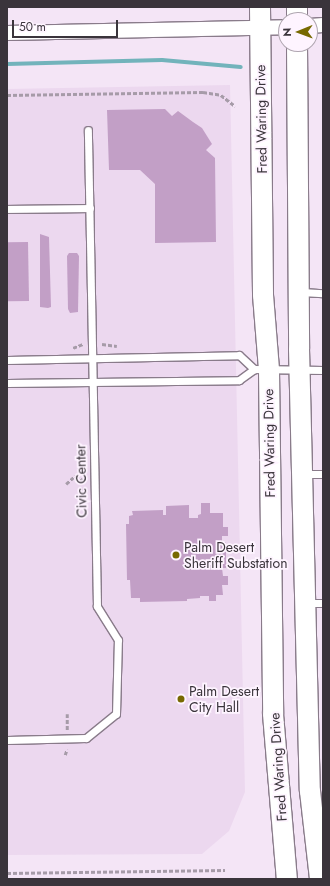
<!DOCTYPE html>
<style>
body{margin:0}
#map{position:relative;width:330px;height:886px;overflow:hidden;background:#f4e5f6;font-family:Jost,sans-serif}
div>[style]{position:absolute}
.built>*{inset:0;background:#ecd8ef}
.stream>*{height:4px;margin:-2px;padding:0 2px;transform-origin:2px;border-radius:2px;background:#72b3bb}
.building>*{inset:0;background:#c29fc6;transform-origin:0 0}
.path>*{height:2.5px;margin-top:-1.25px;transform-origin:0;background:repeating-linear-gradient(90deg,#a69ba8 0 4px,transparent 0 6px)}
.roads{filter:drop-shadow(1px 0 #897b8a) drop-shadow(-1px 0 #897b8a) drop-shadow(0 1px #897b8a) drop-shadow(0 -1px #897b8a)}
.service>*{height:7px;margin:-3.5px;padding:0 3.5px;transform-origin:3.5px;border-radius:3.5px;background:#fff}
.minor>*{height:14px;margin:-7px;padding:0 7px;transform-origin:7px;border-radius:7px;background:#fff}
.secondary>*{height:20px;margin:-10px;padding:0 10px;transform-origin:10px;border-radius:10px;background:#fff}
.dots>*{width:11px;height:11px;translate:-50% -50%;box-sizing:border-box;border:2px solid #fef4ff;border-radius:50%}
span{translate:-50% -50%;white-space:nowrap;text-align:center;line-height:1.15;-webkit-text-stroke:3.5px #fef4ff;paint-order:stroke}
.street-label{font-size:14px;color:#3a343b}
.poi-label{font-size:14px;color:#3a343b}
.left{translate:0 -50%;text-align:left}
.frame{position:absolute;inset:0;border:8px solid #3a343b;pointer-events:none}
.north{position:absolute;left:278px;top:12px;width:40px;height:40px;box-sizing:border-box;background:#fef4ff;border:1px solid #b0a7b1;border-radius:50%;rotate:269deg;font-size:11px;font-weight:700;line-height:16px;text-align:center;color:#3a343b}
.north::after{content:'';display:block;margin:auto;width:14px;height:18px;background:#776900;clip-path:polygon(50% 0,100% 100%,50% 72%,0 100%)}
.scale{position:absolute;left:12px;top:20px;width:106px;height:18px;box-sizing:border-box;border:2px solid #3a343b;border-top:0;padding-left:5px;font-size:12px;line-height:14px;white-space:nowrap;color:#3a343b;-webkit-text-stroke:3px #fef4ff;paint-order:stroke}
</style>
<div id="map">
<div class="built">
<i style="clip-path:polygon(230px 85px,245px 792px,229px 831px,202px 854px,7px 855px,7px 89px)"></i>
</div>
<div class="stream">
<i style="left:7px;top:64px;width:155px;rotate:-1.5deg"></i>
<i style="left:162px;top:60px;width:79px;rotate:5.1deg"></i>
</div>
<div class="building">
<i style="clip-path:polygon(165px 109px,172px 116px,178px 111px,193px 122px,202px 128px,212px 144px,206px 150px,215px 158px,216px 242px,155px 243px,155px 184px,140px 170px,109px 170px,107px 110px)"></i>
<i style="clip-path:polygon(40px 234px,49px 237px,51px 307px,48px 308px,40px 307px)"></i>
<i style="left:28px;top:242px;width:59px;height:21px;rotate:89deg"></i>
<i style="clip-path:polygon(69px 253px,77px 253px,79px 256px,78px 312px,70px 313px,68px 309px,67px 256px)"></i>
<i style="clip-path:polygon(201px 503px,210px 503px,210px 513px,223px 513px,223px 527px,228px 527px,228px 536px,222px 536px,222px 542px,226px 542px,226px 568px,222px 568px,223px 576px,228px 576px,228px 585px,222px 585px,223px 595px,216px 595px,216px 601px,209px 601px,209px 596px,200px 596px,200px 598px,187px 599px,187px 601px,140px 602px,140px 598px,131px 598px,130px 580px,127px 580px,126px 524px,129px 524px,129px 516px,133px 515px,132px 511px,163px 510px,163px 515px,166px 515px,166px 506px,189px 505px,189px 518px,198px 518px,198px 515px,201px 514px)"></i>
</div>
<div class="path">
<i style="left:7px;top:95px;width:196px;rotate:-0.9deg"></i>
<i style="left:203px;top:92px;width:18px;rotate:9deg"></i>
<i style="left:221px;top:95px;width:18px;rotate:38deg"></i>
<i style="left:102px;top:344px;width:15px;rotate:8deg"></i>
<i style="left:73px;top:348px;width:11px;rotate:-22deg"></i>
<i style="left:66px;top:484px;width:12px;rotate:-42deg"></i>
<i style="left:75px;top:476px;width:11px;rotate:27deg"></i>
<i style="left:67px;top:730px;width:16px;rotate:-90deg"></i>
<i style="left:65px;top:755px;width:6px;rotate:-72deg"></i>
<i style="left:7px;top:873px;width:218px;rotate:-0.8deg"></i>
</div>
<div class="roads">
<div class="service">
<i style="left:7px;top:209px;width:83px;rotate:-0.7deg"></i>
<i style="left:301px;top:292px;width:22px;rotate:3deg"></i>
<i style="left:7px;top:360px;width:232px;rotate:-1.2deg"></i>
<i style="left:239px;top:355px;width:21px;rotate:43deg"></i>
<i style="left:254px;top:369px;width:69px;rotate:0.8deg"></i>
<i style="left:7px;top:383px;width:232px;rotate:-0.7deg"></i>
<i style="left:239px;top:380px;width:19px;rotate:-36deg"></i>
<i style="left:303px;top:474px;width:20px"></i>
<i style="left:307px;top:603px;width:16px"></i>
<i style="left:7px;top:740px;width:79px;rotate:-1.5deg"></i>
<i style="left:86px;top:738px;width:38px;rotate:-39deg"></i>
<i style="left:116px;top:714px;width:74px;rotate:-88.5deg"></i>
<i style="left:118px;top:640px;width:40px;rotate:-122deg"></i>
<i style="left:97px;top:606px;width:476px;rotate:-91.1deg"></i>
</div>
<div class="minor">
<i style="left:310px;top:26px;width:13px;rotate:-4deg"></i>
<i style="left:7px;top:33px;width:279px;rotate:-1.2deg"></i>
</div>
<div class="secondary">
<i style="left:260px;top:7px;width:288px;rotate:89.4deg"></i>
<i style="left:263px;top:295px;width:75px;rotate:85.4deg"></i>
<i style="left:269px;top:370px;width:344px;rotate:89.3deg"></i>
<i style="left:273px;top:714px;width:166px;rotate:85.2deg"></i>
<i style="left:297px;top:7px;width:13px;rotate:90deg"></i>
<i style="left:297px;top:44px;width:305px;rotate:89.6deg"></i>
<i style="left:299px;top:349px;width:442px;rotate:88.6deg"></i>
<i style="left:310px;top:791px;width:89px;rotate:83.5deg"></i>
</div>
</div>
<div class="dots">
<i style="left:176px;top:555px;background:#776900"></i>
<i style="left:181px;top:699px;background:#776900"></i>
</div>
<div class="street-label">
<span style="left:261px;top:119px;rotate:-91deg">Fred Waring Drive</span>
<span style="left:269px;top:443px;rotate:-91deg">Fred Waring Drive</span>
<span style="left:81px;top:481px;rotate:-91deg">Civic Center</span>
<span style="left:278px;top:767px;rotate:-94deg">Fred Waring Drive</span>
</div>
<div class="poi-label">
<span class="left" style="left:184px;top:555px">Palm Desert<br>Sheriff Substation</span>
<span class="left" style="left:189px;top:699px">Palm Desert<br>City Hall</span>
</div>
<div class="frame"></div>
<div class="north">N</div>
<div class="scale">50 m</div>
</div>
